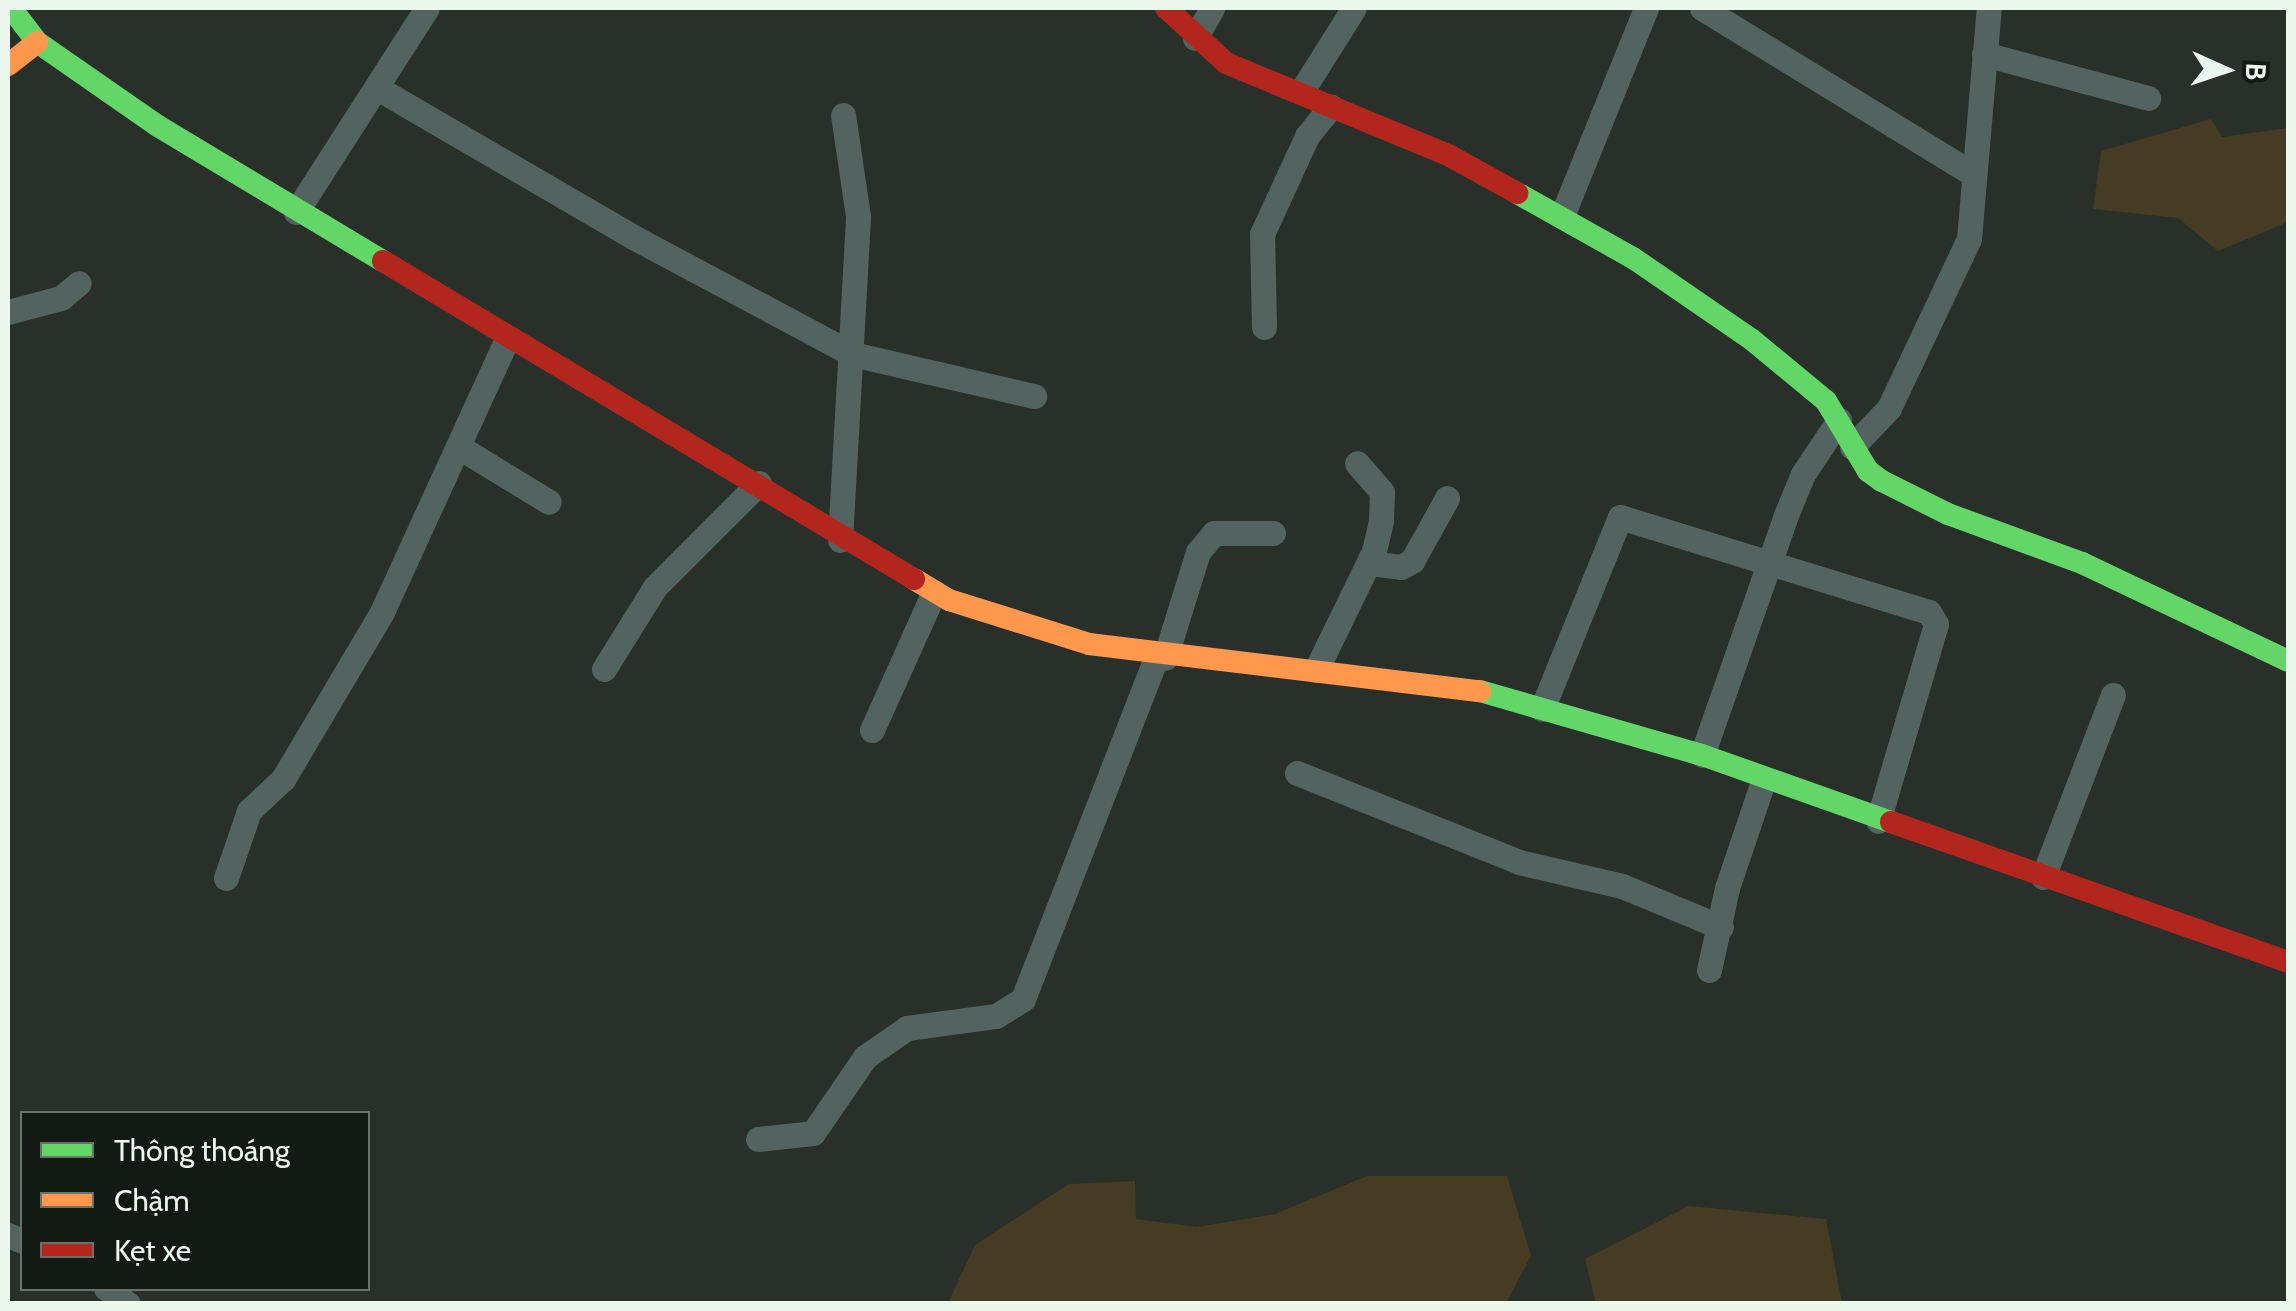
<!DOCTYPE html>
<meta charset="utf-8">
<style>
body{margin:0}
#map{position:relative;width:2296px;height:1311px;overflow:hidden;background:#283029;font-family:Cabin,sans-serif}
div>[style]{position:absolute}
.green>*{inset:0;background:#453c23}
.street>*{height:25px;margin:-12.5px;padding:0 12.5px;transform-origin:12.5px;border-radius:12.5px;background:#536460}
.fast>*{height:22px;margin:-11px;padding:0 11px;transform-origin:11px;border-radius:11px;background:#63d668}
.slow>*{height:22px;margin:-11px;padding:0 11px;transform-origin:11px;border-radius:11px;background:#ff974d}
.jam>*{height:22px;margin:-11px;padding:0 11px;transform-origin:11px;border-radius:11px;background:#b3261e}
span{translate:-50% -50%;white-space:nowrap;text-align:center;line-height:1.15;-webkit-text-stroke:10px #121a13;paint-order:stroke}
.frame{position:absolute;inset:0;border:10px solid #ecf7ee;pointer-events:none}
.legend{position:absolute;left:20px;top:1111px;width:350px;height:180px;box-sizing:border-box;background:#121a13;border:2px solid #69726b;margin:0;padding:12px 18px;list-style:none;font-size:30px;color:#ecf7ee}
.legend li{display:flex;align-items:center;gap:20px;height:50px}
.legend b{width:50px;border:2px solid #69726b}
.north{position:absolute;left:2176px;top:20px;width:100px;height:100px;-webkit-text-stroke:8px #121a13;paint-order:stroke;rotate:93deg;font-size:28px;font-weight:700;line-height:40px;text-align:center;color:#ecf7ee}
.north::after{content:'';display:block;margin:auto;width:35px;height:45px;background:#ecf7ee;clip-path:polygon(50% 0,100% 100%,50% 72%,0 100%)}
</style>
<div id="map">
<div class="green">
<i style="clip-path:polygon(2211px 119px,2222px 137px,2288px 128px,2288px 222px,2218px 251px,2178px 218px,2093px 209px,2101px 151px)"></i>
<i style="clip-path:polygon(1367px 1176px,1507px 1176px,1531px 1256px,1506px 1303px,948px 1303px,975px 1245px,1069px 1184px,1135px 1181px,1136px 1219px,1197px 1227px,1275px 1214px)"></i>
<i style="clip-path:polygon(1689px 1206px,1826px 1219px,1842px 1303px,1596px 1303px,1585px 1259px)"></i>
</div>
<div class="street">
<i style="left:1702px;top:8px;width:319px;rotate:31.5deg"></i>
<i style="left:1195px;top:38px;width:34px;rotate:-60deg"></i>
<i style="left:1984px;top:54px;width:170px;rotate:15deg"></i>
<i style="left:379px;top:89px;width:296px;rotate:30.2deg"></i>
<i style="left:635px;top:238px;width:246px;rotate:28.1deg"></i>
<i style="left:852px;top:354px;width:187px;rotate:13deg"></i>
<i style="left:1301px;top:92px;width:99px;rotate:-57.8deg"></i>
<i style="left:296px;top:212px;width:242px;rotate:-57.3deg"></i>
<i style="left:1562px;top:216px;width:224px;rotate:-68deg"></i>
<i style="left:8px;top:312px;width:55px;rotate:-14.8deg"></i>
<i style="left:61px;top:298px;width:23px;rotate:-40deg"></i>
<i style="left:1264px;top:327px;width:93px;rotate:-91.2deg"></i>
<i style="left:1262px;top:234px;width:108px;rotate:-65.3deg"></i>
<i style="left:1307px;top:136px;width:38px;rotate:-51deg"></i>
<i style="left:459px;top:447px;width:105px;rotate:31.4deg"></i>
<i style="left:1852px;top:447px;width:54px;rotate:-46.5deg"></i>
<i style="left:1889px;top:408px;width:187px;rotate:-64.7deg"></i>
<i style="left:1969px;top:239px;width:232px;rotate:-85.1deg"></i>
<i style="left:840px;top:540px;width:324px;rotate:-86.8deg"></i>
<i style="left:858px;top:216px;width:102px;rotate:-98.4deg"></i>
<i style="left:1369px;top:563px;width:32px;rotate:7deg"></i>
<i style="left:1401px;top:567px;width:13px;rotate:-29deg"></i>
<i style="left:1412px;top:561px;width:72px;rotate:-60.9deg"></i>
<i style="left:1165px;top:658px;width:111px;rotate:-72.7deg"></i>
<i style="left:1198px;top:552px;width:25px;rotate:-50deg"></i>
<i style="left:1214px;top:533px;width:59px"></i>
<i style="left:604px;top:669px;width:97px;rotate:-58.1deg"></i>
<i style="left:655px;top:587px;width:147px;rotate:-45deg"></i>
<i style="left:1316px;top:670px;width:132px;rotate:-64deg"></i>
<i style="left:1374px;top:551px;width:32px;rotate:-77deg"></i>
<i style="left:1381px;top:520px;width:28px;rotate:-88deg"></i>
<i style="left:1382px;top:492px;width:38px;rotate:-131deg"></i>
<i style="left:1542px;top:709px;width:207px;rotate:-67.9deg"></i>
<i style="left:1620px;top:517px;width:323px;rotate:17.1deg"></i>
<i style="left:1929px;top:612px;width:14px;rotate:60deg"></i>
<i style="left:1936px;top:624px;width:205px;rotate:106.4deg"></i>
<i style="left:872px;top:730px;width:151px;rotate:-65.8deg"></i>
<i style="left:1702px;top:755px;width:254px;rotate:-70.7deg"></i>
<i style="left:1786px;top:515px;width:44px;rotate:-67.5deg"></i>
<i style="left:1803px;top:474px;width:65px;rotate:-56.3deg"></i>
<i style="left:1297px;top:773px;width:239px;rotate:21.8deg"></i>
<i style="left:1519px;top:862px;width:106px;rotate:13.1deg"></i>
<i style="left:1622px;top:886px;width:107px;rotate:22.5deg"></i>
<i style="left:2043px;top:877px;width:195px;rotate:-69deg"></i>
<i style="left:226px;top:878px;width:71px;rotate:-71.1deg"></i>
<i style="left:249px;top:811px;width:47px;rotate:-43.3deg"></i>
<i style="left:283px;top:779px;width:194px;rotate:-59.3deg"></i>
<i style="left:382px;top:612px;width:302px;rotate:-65.4deg"></i>
<i style="left:1709px;top:970px;width:84px;rotate:-77.6deg"></i>
<i style="left:1727px;top:888px;width:115px;rotate:-71.3deg"></i>
<i style="left:758px;top:1139px;width:55px;rotate:-6.2deg"></i>
<i style="left:813px;top:1133px;width:92px;rotate:-55.6deg"></i>
<i style="left:865px;top:1057px;width:51px;rotate:-34.6deg"></i>
<i style="left:907px;top:1028px;width:90px;rotate:-7.7deg"></i>
<i style="left:996px;top:1016px;width:32px;rotate:-32deg"></i>
<i style="left:1023px;top:999px;width:367px;rotate:-68.7deg"></i>
<i style="left:8px;top:1235px;width:15px;rotate:23deg"></i>
<i style="left:106px;top:1288px;width:27px;rotate:36deg"></i>
</div>
<div class="fast">
<i style="left:11px;top:8px;width:43px;rotate:52.6deg"></i>
<i style="left:37px;top:42px;width:147px;rotate:34.8deg"></i>
<i style="left:158px;top:126px;width:262px;rotate:31deg"></i>
<i style="left:1517px;top:193px;width:133px;rotate:29.3deg"></i>
<i style="left:1633px;top:258px;width:143px;rotate:34.5deg"></i>
<i style="left:1751px;top:339px;width:97px;rotate:39.6deg"></i>
<i style="left:1826px;top:401px;width:82px;rotate:59deg"></i>
<i style="left:1868px;top:471px;width:17px;rotate:36deg"></i>
<i style="left:1882px;top:481px;width:74px;rotate:26.6deg"></i>
<i style="left:1948px;top:514px;width:143px;rotate:20.1deg"></i>
<i style="left:2082px;top:563px;width:228px;rotate:25.4deg"></i>
<i style="left:1480px;top:691px;width:231px;rotate:16.1deg"></i>
<i style="left:1702px;top:755px;width:201px;rotate:19.5deg"></i>
</div>
<div class="slow">
<i style="left:8px;top:65px;width:37px;rotate:-38deg"></i>
<i style="left:914px;top:579px;width:41px;rotate:31deg"></i>
<i style="left:949px;top:600px;width:147px;rotate:17.4deg"></i>
<i style="left:1089px;top:644px;width:394px;rotate:6.9deg"></i>
</div>
<div class="jam">
<i style="left:1166px;top:8px;width:81px;rotate:42.5deg"></i>
<i style="left:1226px;top:63px;width:243px;rotate:22.5deg"></i>
<i style="left:1450px;top:156px;width:77px;rotate:28.9deg"></i>
<i style="left:383px;top:261px;width:619px;rotate:30.92deg"></i>
<i style="left:1891px;top:822px;width:421px;rotate:19.4deg"></i>
</div>
<div class="frame"></div>
<ul class="legend">
<li><b style="height:12px;background:#63d668"></b>Thông thoáng</li>
<li><b style="height:12px;background:#ff974d"></b>Chậm</li>
<li><b style="height:12px;background:#b3261e"></b>Kẹt xe</li>
</ul>
<div class="north">B</div>
</div>
